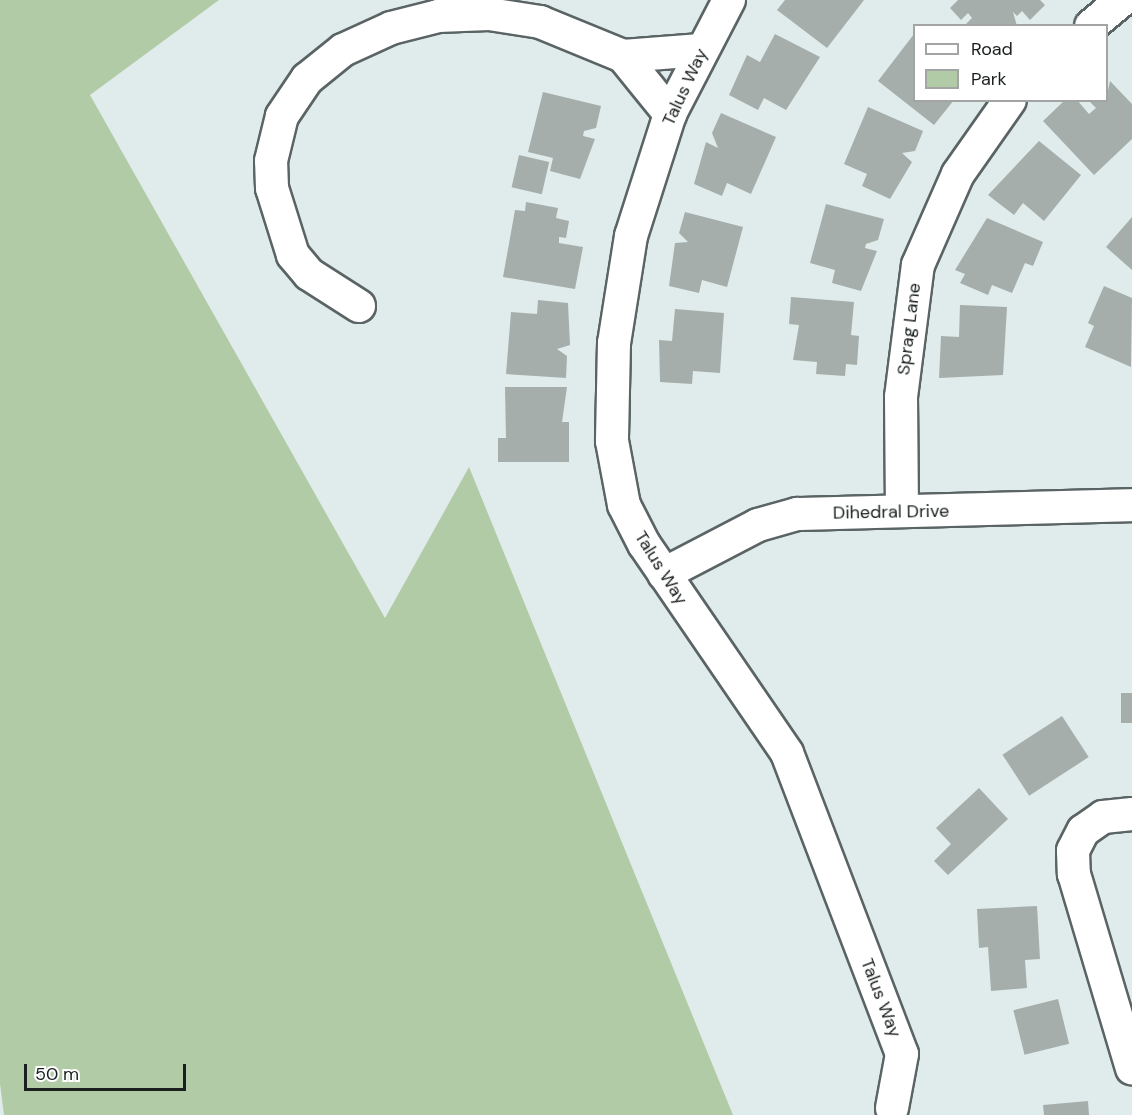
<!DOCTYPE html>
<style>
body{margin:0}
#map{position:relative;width:1132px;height:1115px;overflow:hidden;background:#e0eceb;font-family:"DM Sans",sans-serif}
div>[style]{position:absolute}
.green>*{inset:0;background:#b2cba7}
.building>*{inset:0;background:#a5aeaa;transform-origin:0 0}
.roads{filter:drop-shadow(2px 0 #5b6464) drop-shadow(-2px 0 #5b6464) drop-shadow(0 2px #5b6464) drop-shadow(0 -2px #5b6464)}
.minor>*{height:32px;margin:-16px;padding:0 16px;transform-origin:16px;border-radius:16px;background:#fff}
span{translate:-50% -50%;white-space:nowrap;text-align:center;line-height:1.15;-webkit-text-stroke:5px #fff;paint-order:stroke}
.street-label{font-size:18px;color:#1a1e1e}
.legend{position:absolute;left:913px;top:24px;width:195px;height:78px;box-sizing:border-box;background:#fff;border:2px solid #a3a5a5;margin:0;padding:8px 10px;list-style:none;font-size:18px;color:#1a1e1e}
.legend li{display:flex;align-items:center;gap:12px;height:30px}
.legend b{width:30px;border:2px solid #a3a5a5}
.scale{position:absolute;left:24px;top:1064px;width:162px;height:27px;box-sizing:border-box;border:3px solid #1a1e1e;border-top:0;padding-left:8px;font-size:18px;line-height:21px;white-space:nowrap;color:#1a1e1e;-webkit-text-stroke:4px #fff;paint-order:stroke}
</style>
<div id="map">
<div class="green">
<i style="clip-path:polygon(0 0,219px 0,90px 95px,385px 618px,469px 467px,733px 1115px,4px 1115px,0 1084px)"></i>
</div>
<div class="building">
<i style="clip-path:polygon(785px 0,864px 0,827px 48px,777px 10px)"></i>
<i style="clip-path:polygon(958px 0,1040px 0,1045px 5px,1030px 20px,1022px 11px,1017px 16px,1013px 12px,1017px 26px,964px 26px,972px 18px,968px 13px,961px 20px,950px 8px)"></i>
<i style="clip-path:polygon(775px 34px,820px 57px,786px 110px,764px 98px,758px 110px,729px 95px,747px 55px,760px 62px)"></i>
<i style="clip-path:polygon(914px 34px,914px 100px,954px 100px,934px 125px,878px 81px)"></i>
<i style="clip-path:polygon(1110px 81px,1132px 104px,1132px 139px,1094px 175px,1043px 121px,1065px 100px,1077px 100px,1089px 114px,1096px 108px,1088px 100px,1106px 100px)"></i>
<i style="clip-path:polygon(543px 92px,601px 106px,596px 128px,584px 131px,583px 136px,595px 139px,580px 179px,550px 171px,553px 158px,528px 152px)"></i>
<i style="clip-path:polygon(868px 107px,923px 131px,915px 151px,902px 153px,912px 162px,890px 199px,862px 186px,867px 174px,844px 164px)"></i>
<i style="clip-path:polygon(721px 113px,776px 137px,751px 194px,727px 183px,722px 196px,694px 184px,706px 142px,718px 148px,712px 133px)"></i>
<i style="clip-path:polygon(1039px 141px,1081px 175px,1044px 221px,1023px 203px,1014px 215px,988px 195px)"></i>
<i style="left:519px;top:155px;width:31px;height:33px;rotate:13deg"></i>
<i style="clip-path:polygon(526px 202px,558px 208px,556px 218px,569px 221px,566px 238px,559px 237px,559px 243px,583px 247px,575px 289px,503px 277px,515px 210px,525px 211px)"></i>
<i style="clip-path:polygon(826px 204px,884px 219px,878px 240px,866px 244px,865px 248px,877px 251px,861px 291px,832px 283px,835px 270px,810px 263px)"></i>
<i style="clip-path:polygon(685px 212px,743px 227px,727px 287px,702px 280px,699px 293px,669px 286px,675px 243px,688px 242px,679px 233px)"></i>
<i style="clip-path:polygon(1132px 217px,1132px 270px,1106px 247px)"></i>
<i style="clip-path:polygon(987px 218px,1043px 242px,1033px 266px,1025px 263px,1012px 293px,992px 285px,988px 295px,960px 283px,965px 274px,955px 270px)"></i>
<i style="clip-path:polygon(1104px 286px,1132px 298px,1131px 367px,1085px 347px,1094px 326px,1088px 323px)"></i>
<i style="clip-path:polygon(791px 297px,854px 302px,851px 335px,859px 336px,857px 365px,846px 364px,845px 376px,816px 374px,817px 362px,793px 360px,799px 325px,789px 324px)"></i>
<i style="clip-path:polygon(538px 300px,568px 303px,570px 345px,557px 349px,567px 356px,566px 378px,506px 374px,511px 312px,537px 314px)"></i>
<i style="clip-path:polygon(960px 305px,1007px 307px,1003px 375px,939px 378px,941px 336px,959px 337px)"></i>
<i style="clip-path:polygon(675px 309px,724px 313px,720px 373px,693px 371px,692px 384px,660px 382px,659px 340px,672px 341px)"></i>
<i style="clip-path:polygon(505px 387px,567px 387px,562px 422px,569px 422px,569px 462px,498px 462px,498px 438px,506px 438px)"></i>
<i style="left:1121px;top:693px;width:11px;height:30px"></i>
<i style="left:1062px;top:716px;width:49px;height:71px;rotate:57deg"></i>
<i style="clip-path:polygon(979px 788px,1008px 819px,948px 875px,934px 861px,951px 844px,936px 828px)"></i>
<i style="clip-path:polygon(1037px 906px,1040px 959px,1025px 960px,1027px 988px,991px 991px,988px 947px,979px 948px,977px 909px)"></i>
<i style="left:1058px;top:999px;width:46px;height:46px;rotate:76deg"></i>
<i style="clip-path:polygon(1088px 1101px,1089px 1115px,1044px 1115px,1043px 1105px)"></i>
</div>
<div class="roads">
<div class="minor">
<i style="left:729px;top:0;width:128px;rotate:117.4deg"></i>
<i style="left:670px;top:114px;width:128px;rotate:107.7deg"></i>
<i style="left:631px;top:236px;width:108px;rotate:99deg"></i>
<i style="left:614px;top:343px;width:98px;rotate:91.2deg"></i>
<i style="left:612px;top:441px;width:65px;rotate:79.4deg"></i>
<i style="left:624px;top:505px;width:44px;rotate:62.9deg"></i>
<i style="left:644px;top:544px;width:253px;rotate:55.6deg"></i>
<i style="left:787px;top:753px;width:322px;rotate:69.1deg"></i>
<i style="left:902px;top:1054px;width:55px;rotate:100.5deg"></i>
<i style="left:1091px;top:26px;width:40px;rotate:-40deg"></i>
<i style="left:623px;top:56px;width:78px;rotate:-4.4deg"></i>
<i style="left:359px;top:306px;width:59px;rotate:-147.4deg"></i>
<i style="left:309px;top:274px;width:25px;rotate:-130deg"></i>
<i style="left:293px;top:255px;width:70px;rotate:-107.4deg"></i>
<i style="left:272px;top:188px;width:27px;rotate:-92deg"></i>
<i style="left:271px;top:161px;width:46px;rotate:-76.3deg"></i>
<i style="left:282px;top:116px;width:45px;rotate:-56deg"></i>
<i style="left:307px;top:79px;width:46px;rotate:-38.9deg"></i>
<i style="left:343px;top:50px;width:53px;rotate:-24.6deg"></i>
<i style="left:391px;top:28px;width:49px;rotate:-14.3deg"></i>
<i style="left:438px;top:16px;width:51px;rotate:-2.2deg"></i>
<i style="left:489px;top:14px;width:52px;rotate:8.9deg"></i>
<i style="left:540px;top:22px;width:90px;rotate:22.3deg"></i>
<i style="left:623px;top:56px;width:75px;rotate:51deg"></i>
<i style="left:902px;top:511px;width:114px;rotate:-90.5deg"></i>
<i style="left:901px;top:397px;width:133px;rotate:-82.7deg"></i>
<i style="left:918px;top:265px;width:99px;rotate:-66.3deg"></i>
<i style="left:958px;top:174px;width:90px;rotate:-54.9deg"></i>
<i style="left:664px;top:574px;width:106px;rotate:-27.5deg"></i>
<i style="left:758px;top:525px;width:41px;rotate:-15.8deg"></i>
<i style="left:797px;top:514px;width:335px;rotate:-1.5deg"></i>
<i style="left:1132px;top:814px;width:29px;rotate:174deg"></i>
<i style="left:1103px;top:817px;width:24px;rotate:145deg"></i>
<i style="left:1083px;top:831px;width:22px;rotate:117deg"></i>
<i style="left:1073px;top:851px;width:23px;rotate:88deg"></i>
<i style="left:1074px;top:874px;width:203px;rotate:73.4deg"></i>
</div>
</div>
<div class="street-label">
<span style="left:685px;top:87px;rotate:-65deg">Talus Way</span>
<span style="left:909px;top:329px;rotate:-83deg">Sprag Lane</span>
<span style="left:891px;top:512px;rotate:-1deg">Dihedral Drive</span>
<span style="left:661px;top:568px;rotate:58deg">Talus Way</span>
<span style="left:881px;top:998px;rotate:69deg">Talus Way</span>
</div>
<ul class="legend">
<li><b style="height:8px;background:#fff"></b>Road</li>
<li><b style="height:16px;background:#b2cba7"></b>Park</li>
</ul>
<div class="scale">50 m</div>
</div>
